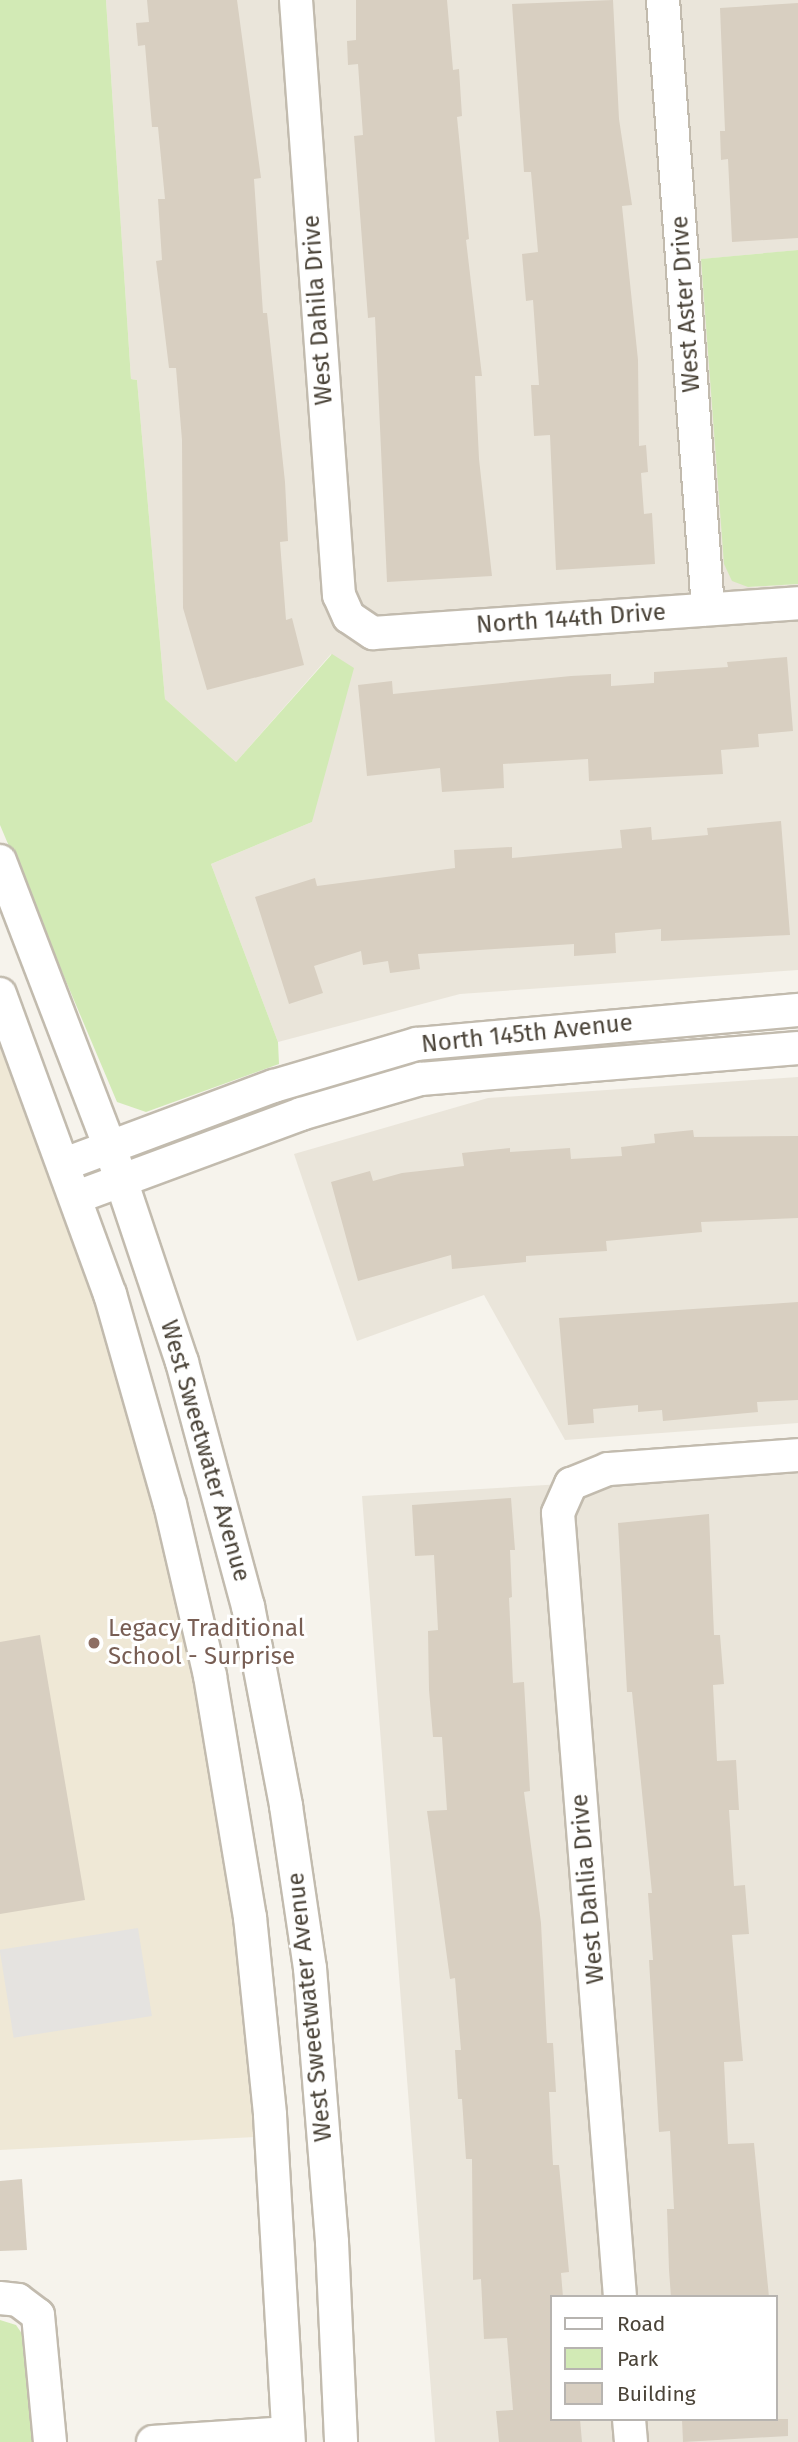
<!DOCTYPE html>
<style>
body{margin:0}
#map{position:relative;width:798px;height:2442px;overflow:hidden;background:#f6f3ec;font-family:"Fira Sans",sans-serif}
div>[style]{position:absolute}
.residential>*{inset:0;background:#eae5da}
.education>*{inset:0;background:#efe8d6}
.green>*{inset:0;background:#d2eab5}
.parking>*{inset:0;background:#e5e3e0;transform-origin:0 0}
.building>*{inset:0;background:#d8cfc1}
.roads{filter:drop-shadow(2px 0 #c2bbae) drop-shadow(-2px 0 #c2bbae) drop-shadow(0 2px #c2bbae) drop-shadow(0 -2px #c2bbae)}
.minor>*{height:32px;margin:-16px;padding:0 16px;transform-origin:16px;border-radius:16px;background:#fff}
.dots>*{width:19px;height:19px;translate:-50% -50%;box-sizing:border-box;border:4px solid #fff;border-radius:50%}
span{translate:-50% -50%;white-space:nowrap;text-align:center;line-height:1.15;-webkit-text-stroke:6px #fff;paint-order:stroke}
.street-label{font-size:24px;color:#4b4439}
.education-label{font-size:24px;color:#785e54}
.left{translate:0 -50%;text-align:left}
.legend{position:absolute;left:550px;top:2295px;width:228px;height:126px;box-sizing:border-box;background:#fff;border:2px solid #b7b4b0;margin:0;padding:9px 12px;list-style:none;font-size:21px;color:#4b4439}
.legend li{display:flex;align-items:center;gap:14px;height:35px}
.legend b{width:35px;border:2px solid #b7b4b0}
</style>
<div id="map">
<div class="residential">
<i style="clip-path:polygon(106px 0,798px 0,798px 250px,702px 259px,748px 587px,798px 584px,798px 970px,460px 994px,278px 1042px,211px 864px,312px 822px,331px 654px,236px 762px,165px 699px,137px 380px,131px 379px)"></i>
<i style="clip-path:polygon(798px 1077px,798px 1423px,565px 1440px,484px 1295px,357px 1341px,294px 1154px,488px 1098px)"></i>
<i style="clip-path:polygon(evenodd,798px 1470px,798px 2442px,435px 2442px,362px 1496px,798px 1470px,551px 2297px,775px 2297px,775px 2419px,551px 2419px,551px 2297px)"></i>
</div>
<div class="education">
<i style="clip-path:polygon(0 1039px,108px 1339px,145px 1463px,201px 1702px,245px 2001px,255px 2137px,0 2150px)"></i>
</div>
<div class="green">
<i style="clip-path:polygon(0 0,106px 0,131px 379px,137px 380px,165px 699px,236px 762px,332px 654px,354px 668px,312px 822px,211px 864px,278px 1042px,279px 1064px,146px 1112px,117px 1102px,0 825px)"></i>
<i style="clip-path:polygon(798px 250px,798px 584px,748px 587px,732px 581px,724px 564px,701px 259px)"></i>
<i style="clip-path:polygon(0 2320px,16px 2325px,29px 2344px,34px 2442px,0 2442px)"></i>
</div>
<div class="parking">
<i style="left:138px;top:1928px;width:89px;height:140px;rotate:81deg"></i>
</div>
<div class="building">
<i style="clip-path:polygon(147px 0,237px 0,261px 178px,254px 179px,263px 313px,267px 313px,285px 482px,288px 541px,280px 542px,286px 620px,292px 618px,304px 665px,207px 690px,183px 608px,182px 440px,176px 368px,169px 368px,156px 261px,162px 260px,158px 199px,165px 199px,158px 127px,152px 127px,145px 45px,138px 46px,136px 23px,149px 22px)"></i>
<i style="clip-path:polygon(356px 0,447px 0,453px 70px,459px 69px,462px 116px,457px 117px,469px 239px,466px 240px,482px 376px,475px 376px,479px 459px,492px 576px,387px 582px,375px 317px,368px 318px,354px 136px,363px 135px,358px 64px,348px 65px,347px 41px,356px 40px)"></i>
<i style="clip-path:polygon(613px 0,619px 119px,632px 205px,622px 206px,638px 360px,639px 446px,646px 445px,648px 472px,641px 473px,644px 514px,652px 513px,655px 564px,556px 570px,550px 435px,534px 436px,531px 385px,539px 385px,533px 300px,526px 301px,522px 254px,538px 252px,531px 172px,524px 172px,512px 4px)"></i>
<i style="clip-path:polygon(798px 3px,798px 238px,732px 242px,728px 159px,721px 160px,720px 131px,725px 131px,720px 8px)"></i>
<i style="clip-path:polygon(787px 657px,793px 731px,758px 734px,759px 747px,721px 750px,723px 774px,589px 781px,588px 759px,503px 764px,504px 788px,442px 792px,440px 768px,367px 776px,358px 685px,392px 681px,393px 694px,571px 676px,611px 674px,611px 686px,654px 683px,654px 672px,728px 667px,727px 662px)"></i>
<i style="clip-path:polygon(781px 821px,790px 935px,661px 941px,661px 929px,615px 933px,616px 953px,574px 956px,574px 944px,418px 954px,420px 969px,390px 973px,388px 961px,363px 965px,361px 951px,314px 966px,323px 993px,289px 1004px,255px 897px,315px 878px,317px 886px,455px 868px,454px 850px,512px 847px,512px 858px,622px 848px,620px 830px,651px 827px,652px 840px,708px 835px,707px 828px)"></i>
<i style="clip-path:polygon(693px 1130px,694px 1137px,798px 1136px,798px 1218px,701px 1222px,702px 1232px,606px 1241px,607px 1251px,526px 1256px,526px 1262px,452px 1269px,451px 1255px,358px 1281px,331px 1182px,370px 1171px,373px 1181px,402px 1173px,464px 1166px,462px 1153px,510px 1148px,510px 1152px,570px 1148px,571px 1159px,622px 1156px,621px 1147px,655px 1143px,654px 1134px)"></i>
<i style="clip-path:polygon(798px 1302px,798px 1400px,757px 1402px,758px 1412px,663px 1421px,662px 1410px,638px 1412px,638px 1405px,593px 1409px,594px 1423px,568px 1425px,559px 1318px)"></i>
<i style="clip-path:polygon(511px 1498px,515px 1550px,510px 1550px,512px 1597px,509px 1598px,513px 1683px,524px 1682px,530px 1791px,524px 1792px,541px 1923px,547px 2043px,553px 2043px,556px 2092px,549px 2092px,553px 2165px,559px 2165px,569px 2272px,561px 2273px,563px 2297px,551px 2297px,551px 2419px,580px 2419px,582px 2442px,499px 2442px,496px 2411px,513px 2410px,507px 2338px,484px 2339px,481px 2279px,473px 2280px,472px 2159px,466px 2159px,462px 2099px,458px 2099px,455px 2050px,461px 2050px,455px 1978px,450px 1979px,427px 1811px,447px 1810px,442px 1737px,433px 1737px,429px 1690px,428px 1631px,438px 1630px,434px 1555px,415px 1556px,412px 1505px)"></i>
<i style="clip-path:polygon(709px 1514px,714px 1635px,720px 1635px,724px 1684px,713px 1685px,717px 1761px,736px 1760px,739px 1810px,729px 1810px,734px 1886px,745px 1885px,749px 1934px,732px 1935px,743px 2061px,724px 2062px,728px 2144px,754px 2143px,769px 2297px,671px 2297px,669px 2270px,667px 2209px,674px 2209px,670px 2131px,659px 2132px,649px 1960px,653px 1960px,648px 1893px,652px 1893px,632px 1692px,627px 1692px,618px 1523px)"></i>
<i style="clip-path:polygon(40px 1635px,85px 1900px,0 1914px,0 1642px)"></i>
<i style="clip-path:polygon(22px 2179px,27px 2250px,0 2251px,0 2181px)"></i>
<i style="clip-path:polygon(682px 2419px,788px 2419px,788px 2436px,683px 2442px)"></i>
</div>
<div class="roads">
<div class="minor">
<i style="left:296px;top:0;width:597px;rotate:85.87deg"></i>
<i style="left:339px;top:595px;width:24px;rotate:66deg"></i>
<i style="left:349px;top:617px;width:29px;rotate:34deg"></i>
<i style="left:373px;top:633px;width:426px;rotate:-4deg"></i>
<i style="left:663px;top:0;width:611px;rotate:85.77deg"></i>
<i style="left:0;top:861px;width:306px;rotate:69deg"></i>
<i style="left:110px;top:1147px;width:227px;rotate:71.5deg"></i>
<i style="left:182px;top:1362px;width:253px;rotate:74.9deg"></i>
<i style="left:248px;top:1606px;width:204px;rotate:79.2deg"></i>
<i style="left:286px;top:1806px;width:164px;rotate:81.6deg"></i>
<i style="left:310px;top:1968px;width:275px;rotate:85.4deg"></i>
<i style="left:332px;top:2242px;width:200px;rotate:87.4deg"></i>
<i style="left:0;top:994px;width:320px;rotate:69.9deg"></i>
<i style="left:110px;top:1294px;width:218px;rotate:74.1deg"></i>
<i style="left:170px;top:1504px;width:177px;rotate:76.9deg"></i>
<i style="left:210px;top:1676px;width:244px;rotate:80.6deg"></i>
<i style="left:250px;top:1917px;width:199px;rotate:84.2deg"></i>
<i style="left:270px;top:2115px;width:328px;rotate:86.7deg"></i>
<i style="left:65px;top:1164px;width:223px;rotate:-20.5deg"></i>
<i style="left:274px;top:1086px;width:149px;rotate:-16.4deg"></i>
<i style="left:417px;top:1044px;width:383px;rotate:-5.1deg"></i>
<i style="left:77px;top:1197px;width:239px;rotate:-20.3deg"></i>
<i style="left:301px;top:1114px;width:125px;rotate:-16.3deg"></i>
<i style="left:421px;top:1079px;width:378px;rotate:-4.7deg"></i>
<i style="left:620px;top:2297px;width:786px;rotate:-94.52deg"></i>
<i style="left:558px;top:1513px;width:32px;rotate:-66deg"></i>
<i style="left:571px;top:1484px;width:40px;rotate:-22deg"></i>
<i style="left:608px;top:1469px;width:191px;rotate:-4.2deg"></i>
<i style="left:0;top:2298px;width:18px;rotate:6deg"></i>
<i style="left:18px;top:2300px;width:25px;rotate:37deg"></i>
<i style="left:38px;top:2315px;width:128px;rotate:84.6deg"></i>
<i style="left:629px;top:2419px;width:23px;rotate:85deg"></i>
<i style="left:153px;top:2442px;width:135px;rotate:-3.8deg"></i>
</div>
</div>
<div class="dots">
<i style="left:94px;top:1643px;background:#8d6e63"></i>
</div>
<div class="street-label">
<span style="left:686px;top:304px;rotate:-94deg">West Aster Drive</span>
<span style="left:318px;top:310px;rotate:-94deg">West Dahila Drive</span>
<span style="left:571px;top:619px;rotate:-4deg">North 144th Drive</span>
<span style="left:527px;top:1034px;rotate:-6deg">North 145th Avenue</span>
<span style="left:205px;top:1451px;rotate:74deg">West Sweetwater Avenue</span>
<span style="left:588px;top:1889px;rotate:-95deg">West Dahlia Drive</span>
<span style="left:310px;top:2007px;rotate:-96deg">West Sweetwater Avenue</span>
</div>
<div class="education-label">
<span class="left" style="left:108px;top:1643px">Legacy Traditional<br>School - Surprise</span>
</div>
<ul class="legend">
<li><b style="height:9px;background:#fff"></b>Road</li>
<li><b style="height:19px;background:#d2eab5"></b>Park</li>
<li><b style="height:19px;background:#d8cfc1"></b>Building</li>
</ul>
</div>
